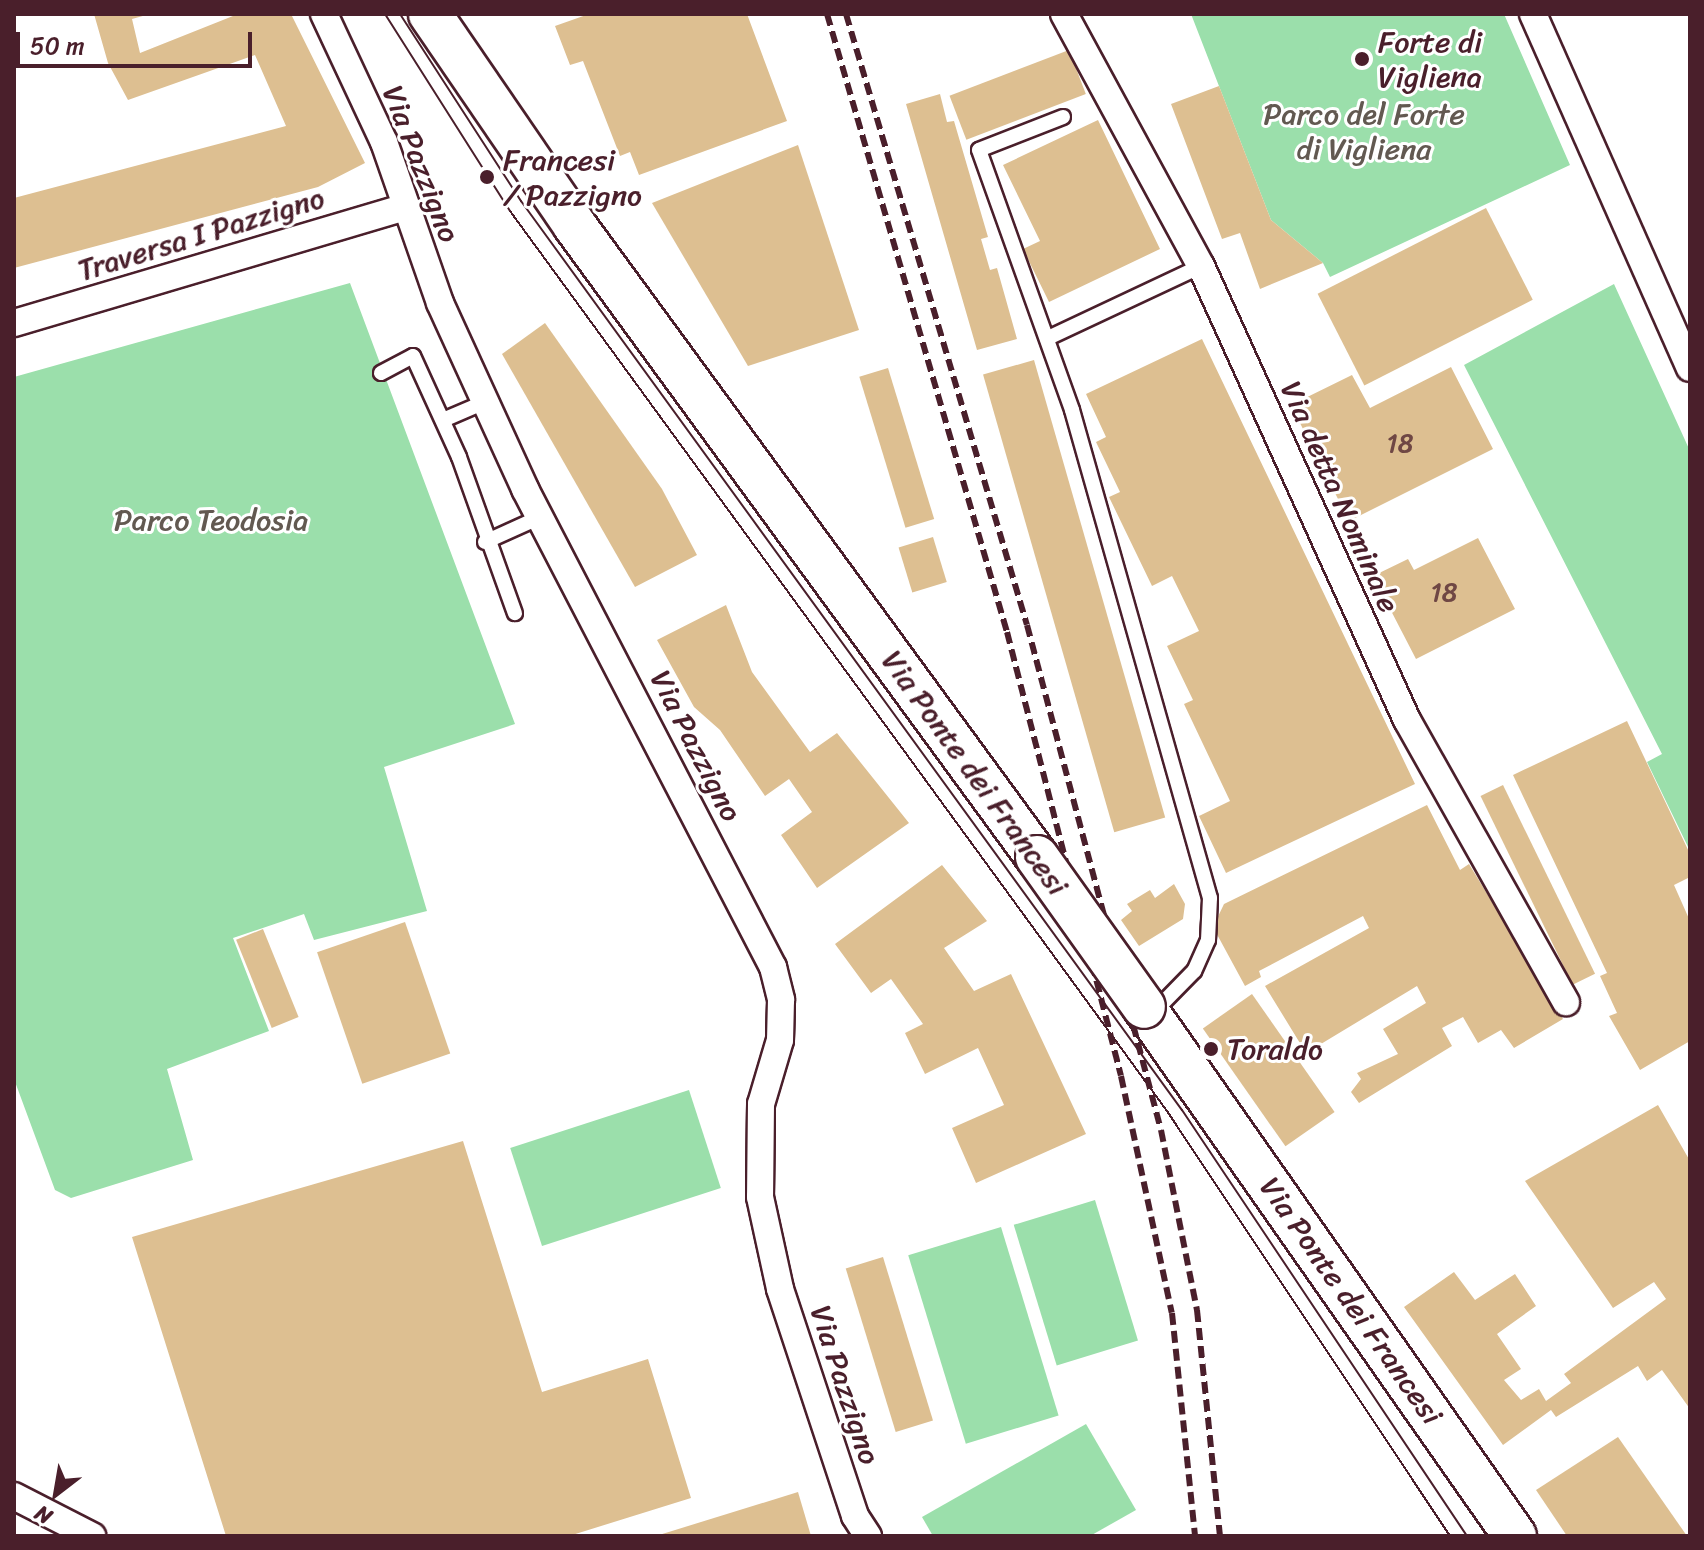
<!DOCTYPE html>
<style>
body{margin:0}
#map{position:relative;width:1704px;height:1550px;overflow:hidden;background:#fff;font-family:Sriracha,sans-serif}
div>[style]{position:absolute}
.green>*{inset:0;background:#9bdfab;transform-origin:0 0}
.building>*{inset:0;background:#ddbf91;transform-origin:0 0}
.roads{filter:drop-shadow(2px 0 #4a1f2b) drop-shadow(-2px 0 #4a1f2b) drop-shadow(0 2px #4a1f2b) drop-shadow(0 -2px #4a1f2b)}
.service>*{height:14px;margin:-7px;padding:0 7px;transform-origin:7px;border-radius:7px;background:#fff}
.minor>*{height:26px;margin:-13px;padding:0 13px;transform-origin:13px;border-radius:13px;background:#fff}
.primary>*{height:42px;margin:-21px;padding:0 21px;transform-origin:21px;border-radius:21px;background:#fff}
.tram>*{height:2px;margin:-1px;padding:0 1px;transform-origin:1px;border-radius:1px;background:#4a1f2b}
.rail>*{height:6px;margin-top:-3px;transform-origin:0;background:repeating-linear-gradient(90deg,#4a1f2b 0 12px,transparent 0 18px)}
.bridges{filter:drop-shadow(2px 0 #4a1f2b) drop-shadow(-2px 0 #4a1f2b) drop-shadow(0 2px #4a1f2b) drop-shadow(0 -2px #4a1f2b)}
.primary-bridge>*{height:42px;margin:-21px;padding:0 21px;transform-origin:21px;border-radius:21px;background:#fff}
.dots>*{width:22px;height:22px;translate:-50% -50%;box-sizing:border-box;border:4px solid #fff;border-radius:50%}
span{translate:-50% -50%;white-space:nowrap;text-align:center;line-height:1.15;-webkit-text-stroke:6px #fff;paint-order:stroke}
.number-label{font-size:26px;color:#6f4744}
.number-label span{-webkit-text-stroke-width:0}
.poi-label{font-size:30px;color:#4a1f2b}
.left{translate:0 -50%;text-align:left}
.park-label{font-size:30px;color:#625951}
.street-label{font-size:30px;color:#4a1f2b}
.frame{position:absolute;inset:0;border:16px solid #4a1f2b;pointer-events:none}
.north{position:absolute;left:16px;top:1454px;width:80px;height:80px;-webkit-text-stroke:6px #fff;paint-order:stroke;rotate:211deg;font-size:22px;font-weight:700;line-height:32px;text-align:center;color:#4a1f2b}
.north::after{content:'';display:block;margin:auto;width:28px;height:36px;background:#4a1f2b;clip-path:polygon(50% 0,100% 100%,50% 72%,0 100%)}
.scale{position:absolute;left:16px;top:32px;width:236px;height:36px;box-sizing:border-box;border:4px solid #4a1f2b;border-top:0;padding-left:10px;font-size:24px;line-height:28px;white-space:nowrap;color:#4a1f2b;-webkit-text-stroke:6px #fff;paint-order:stroke}
</style>
<div id="map">
<div class="green">
<i style="clip-path:polygon(1191px 14px,1504px 14px,1570px 165px,1330px 277px,1323px 263px,1271px 220px)"></i>
<i style="clip-path:polygon(350px 283px,515px 724px,384px 767px,427px 911px,314px 940px,304px 914px,233px 938px,269px 1031px,167px 1069px,193px 1160px,71px 1198px,55px 1190px,14px 1079px,14px 377px)"></i>
<i style="clip-path:polygon(1614px 284px,1690px 451px,1690px 851px,1647px 762px,1662px 754px,1464px 365px)"></i>
<i style="left:689px;top:1090px;width:103px;height:188px;rotate:72deg"></i>
<i style="left:1095px;top:1200px;width:147px;height:85px;rotate:73deg"></i>
<i style="left:1001px;top:1227px;width:197px;height:97px;rotate:73deg"></i>
<i style="clip-path:polygon(1086px 1424px,1136px 1510px,1090px 1536px,933px 1536px,922px 1517px)"></i>
</div>
<div class="building">
<i style="clip-path:polygon(94px 14px,150px 14px,132px 19px,140px 53px,238px 14px,291px 14px,365px 163px,318px 187px,14px 268px,14px 198px,286px 126px,255px 55px,128px 100px,108px 63px)"></i>
<i style="clip-path:polygon(589px 14px,747px 14px,787px 121px,639px 175px,630px 152px,620px 156px,583px 61px,570px 65px,555px 26px)"></i>
<i style="left:1069px;top:50px;width:47px;height:128px;rotate:69deg"></i>
<i style="clip-path:polygon(1219px 86px,1271px 220px,1323px 263px,1260px 289px,1240px 233px,1222px 239px,1171px 104px)"></i>
<i style="clip-path:polygon(940px 94px,947px 122px,954px 121px,988px 237px,981px 239px,990px 270px,997px 268px,1017px 339px,977px 350px,906px 104px)"></i>
<i style="clip-path:polygon(1098px 120px,1160px 249px,1049px 302px,1023px 249px,1040px 241px,1003px 165px)"></i>
<i style="clip-path:polygon(798px 145px,859px 330px,748px 366px,652px 203px)"></i>
<i style="left:1486px;top:208px;width:103px;height:189px;rotate:63deg"></i>
<i style="clip-path:polygon(545px 323px,662px 489px,697px 555px,635px 587px,502px 354px)"></i>
<i style="clip-path:polygon(1202px 339px,1415px 784px,1226px 873px,1199px 816px,1230px 801px,1184px 704px,1193px 700px,1167px 646px,1199px 631px,1172px 576px,1152px 586px,1109px 497px,1120px 492px,1096px 442px,1106px 437px,1086px 394px)"></i>
<i style="left:1034px;top:360px;width:476px;height:53px;rotate:74deg"></i>
<i style="clip-path:polygon(1451px 367px,1493px 449px,1349px 521px,1291px 405px,1352px 375px,1370px 408px)"></i>
<i style="left:888px;top:368px;width:158px;height:30px;rotate:73deg"></i>
<i style="left:933px;top:537px;width:47px;height:36px;rotate:73deg"></i>
<i style="clip-path:polygon(1478px 538px,1515px 609px,1416px 659px,1373px 576px,1408px 559px,1414px 570px)"></i>
<i style="clip-path:polygon(726px 605px,752px 672px,810px 752px,837px 733px,909px 823px,817px 888px,781px 835px,812px 812px,789px 779px,765px 796px,720px 730px,694px 707px,657px 640px)"></i>
<i style="clip-path:polygon(1627px 721px,1690px 854px,1690px 877px,1674px 885px,1690px 921px,1690px 1041px,1640px 1070px,1609px 1016px,1617px 1013px,1600px 976px,1607px 973px,1513px 775px)"></i>
<i style="left:1503px;top:785px;width:210px;height:25px;rotate:64deg"></i>
<i style="clip-path:polygon(1427px 805px,1460px 870px,1469px 864px,1563px 1019px,1514px 1048px,1501px 1030px,1478px 1043px,1463px 1017px,1442px 1028px,1452px 1046px,1359px 1103px,1351px 1092px,1361px 1079px,1357px 1073px,1398px 1054px,1383px 1029px,1426px 1003px,1417px 986px,1306px 1053px,1265px 986px,1369px 928px,1363px 916px,1259px 971px,1261px 977px,1245px 986px,1213px 927px,1224px 904px)"></i>
<i style="clip-path:polygon(942px 865px,987px 921px,944px 948px,974px 991px,1011px 974px,1086px 1134px,976px 1183px,952px 1128px,1004px 1105px,978px 1048px,925px 1074px,905px 1033px,923px 1024px,891px 979px,871px 993px,835px 944px)"></i>
<i style="clip-path:polygon(1174px 884px,1185px 904px,1183px 919px,1139px 946px,1121px 920px,1132px 911px,1127px 904px,1150px 890px,1155px 898px)"></i>
<i style="left:405px;top:922px;width:139px;height:93px;rotate:71deg"></i>
<i style="left:263px;top:929px;width:95px;height:29px;rotate:68deg"></i>
<i style="left:1252px;top:994px;width:144px;height:60px;rotate:55deg"></i>
<i style="clip-path:polygon(1658px 1105px,1690px 1161px,1690px 1409px,1662px 1370px,1647px 1381px,1638px 1366px,1556px 1417px,1551px 1410px,1503px 1445px,1404px 1307px,1454px 1272px,1475px 1300px,1515px 1274px,1536px 1306px,1497px 1334px,1521px 1369px,1504px 1380px,1521px 1400px,1539px 1389px,1546px 1401px,1571px 1383px,1564px 1374px,1666px 1299px,1654px 1282px,1613px 1308px,1525px 1181px)"></i>
<i style="clip-path:polygon(463px 1141px,542px 1392px,648px 1359px,691px 1498px,569px 1536px,226px 1536px,132px 1237px)"></i>
<i style="left:883px;top:1257px;width:171px;height:39px;rotate:73deg"></i>
<i style="clip-path:polygon(1618px 1437px,1687px 1536px,1567px 1536px,1536px 1490px)"></i>
<i style="clip-path:polygon(798px 1492px,811px 1536px,659px 1536px,659px 1535px)"></i>
</div>
<div class="roads">
<div class="service">
<i style="left:1063px;top:117px;width:90px;rotate:158.6deg"></i>
<i style="left:979px;top:150px;width:276px;rotate:70.3deg"></i>
<i style="left:1072px;top:410px;width:507px;rotate:74.21deg"></i>
<i style="left:1210px;top:898px;width:42px;rotate:92.7deg"></i>
<i style="left:1208px;top:940px;width:34px;rotate:114deg"></i>
<i style="left:1194px;top:971px;width:59px;rotate:134.3deg"></i>
<i style="left:1048px;top:338px;width:169px;rotate:-25.2deg"></i>
<i style="left:381px;top:373px;width:36px;rotate:-28deg"></i>
<i style="left:413px;top:356px;width:111px;rotate:65.5deg"></i>
<i style="left:459px;top:457px;width:166px;rotate:70.3deg"></i>
<i style="left:443px;top:420px;width:46px;rotate:-23.2deg"></i>
<i style="left:485px;top:542px;width:58px;rotate:-24.4deg"></i>
</div>
<div class="minor">
<i style="left:324px;top:14px;width:141px;rotate:64.9deg"></i>
<i style="left:384px;top:142px;width:170px;rotate:70.8deg"></i>
<i style="left:440px;top:303px;width:205px;rotate:65.4deg"></i>
<i style="left:525px;top:489px;width:539px;rotate:62.58deg"></i>
<i style="left:773px;top:967px;width:34px;rotate:76deg"></i>
<i style="left:781px;top:1000px;width:40px;rotate:91.4deg"></i>
<i style="left:780px;top:1040px;width:67px;rotate:106.5deg"></i>
<i style="left:761px;top:1104px;width:93px;rotate:90.6deg"></i>
<i style="left:760px;top:1197px;width:94px;rotate:77.7deg"></i>
<i style="left:780px;top:1289px;width:239px;rotate:71.7deg"></i>
<i style="left:855px;top:1516px;width:24px;rotate:57deg"></i>
<i style="left:1064px;top:14px;width:287px;rotate:61.5deg"></i>
<i style="left:1201px;top:266px;width:499px;rotate:65.6deg"></i>
<i style="left:1407px;top:720px;width:324px;rotate:60.6deg"></i>
<i style="left:1533px;top:14px;width:387px;rotate:66.1deg"></i>
<i style="left:14px;top:323px;width:409px;rotate:-16.5deg"></i>
<i style="left:14px;top:1496px;width:88px;rotate:27.1deg"></i>
</div>
<div class="primary">
<i style="left:430px;top:14px;width:257px;rotate:55.6deg"></i>
<i style="left:575px;top:226px;width:782px;rotate:53.79deg"></i>
<i style="left:1144px;top:1007px;width:646px;rotate:54.96deg"></i>
</div>
</div>
<div class="tram">
<i style="left:385px;top:14px;width:233px;rotate:57.6deg"></i>
<i style="left:510px;top:211px;width:1114px;rotate:53.87deg"></i>
<i style="left:1167px;top:1111px;width:511px;rotate:56.34deg"></i>
<i style="left:400px;top:14px;width:223px;rotate:57.1deg"></i>
<i style="left:521px;top:201px;width:1124px;rotate:53.98deg"></i>
<i style="left:1182px;top:1110px;width:513px;rotate:56.22deg"></i>
</div>
<div class="rail">
<i style="left:827px;top:14px;width:644px;rotate:73.76deg"></i>
<i style="left:1007px;top:632px;width:458px;rotate:75.6deg"></i>
<i style="left:1121px;top:1076px;width:242px;rotate:77.9deg"></i>
<i style="left:1172px;top:1313px;width:224px;rotate:84.1deg"></i>
<i style="left:846px;top:14px;width:637px;rotate:73.5deg"></i>
<i style="left:1027px;top:625px;width:522px;rotate:75.14deg"></i>
<i style="left:1161px;top:1130px;width:184px;rotate:78.7deg"></i>
<i style="left:1197px;top:1310px;width:227px;rotate:84.2deg"></i>
</div>
<div class="bridges">
<div class="primary-bridge">
<i style="left:1037px;top:857px;width:184px;rotate:54.5deg"></i>
</div>
</div>
<div class="dots">
<i style="left:1362px;top:59px;background:#4a1f2b"></i>
<i style="left:487px;top:177px;background:#4a1f2b"></i>
<i style="left:1211px;top:1049px;background:#4a1f2b"></i>
</div>
<div class="number-label">
<span style="left:1400px;top:444px">18</span>
<span style="left:1444px;top:593px">18</span>
</div>
<div class="poi-label">
<span class="left" style="left:1378px;top:59px">Forte di<br>Vigliena</span>
<span class="left" style="left:503px;top:177px">Francesi<br>/ Pazzigno</span>
<span class="left" style="left:1227px;top:1049px">Toraldo</span>
</div>
<div class="park-label">
<span style="left:1364px;top:131px">Parco del Forte<br>di Vigliena</span>
<span style="left:211px;top:520px">Parco Teodosia</span>
</div>
<div class="street-label">
<span style="left:421px;top:164px;rotate:69deg">Via Pazzigno</span>
<span style="left:201px;top:234px;rotate:-17deg">Traversa I Pazzigno</span>
<span style="left:1340px;top:497px;rotate:66deg">Via detta Nominale</span>
<span style="left:696px;top:746px;rotate:63deg">Via Pazzigno</span>
<span style="left:975px;top:773px;rotate:54deg">Via Ponte dei Francesi</span>
<span style="left:1351px;top:1301px;rotate:55deg">Via Ponte dei Francesi</span>
<span style="left:845px;top:1385px;rotate:72deg">Via Pazzigno</span>
</div>
<div class="frame"></div>
<div class="north">N</div>
<div class="scale">50 m</div>
</div>
